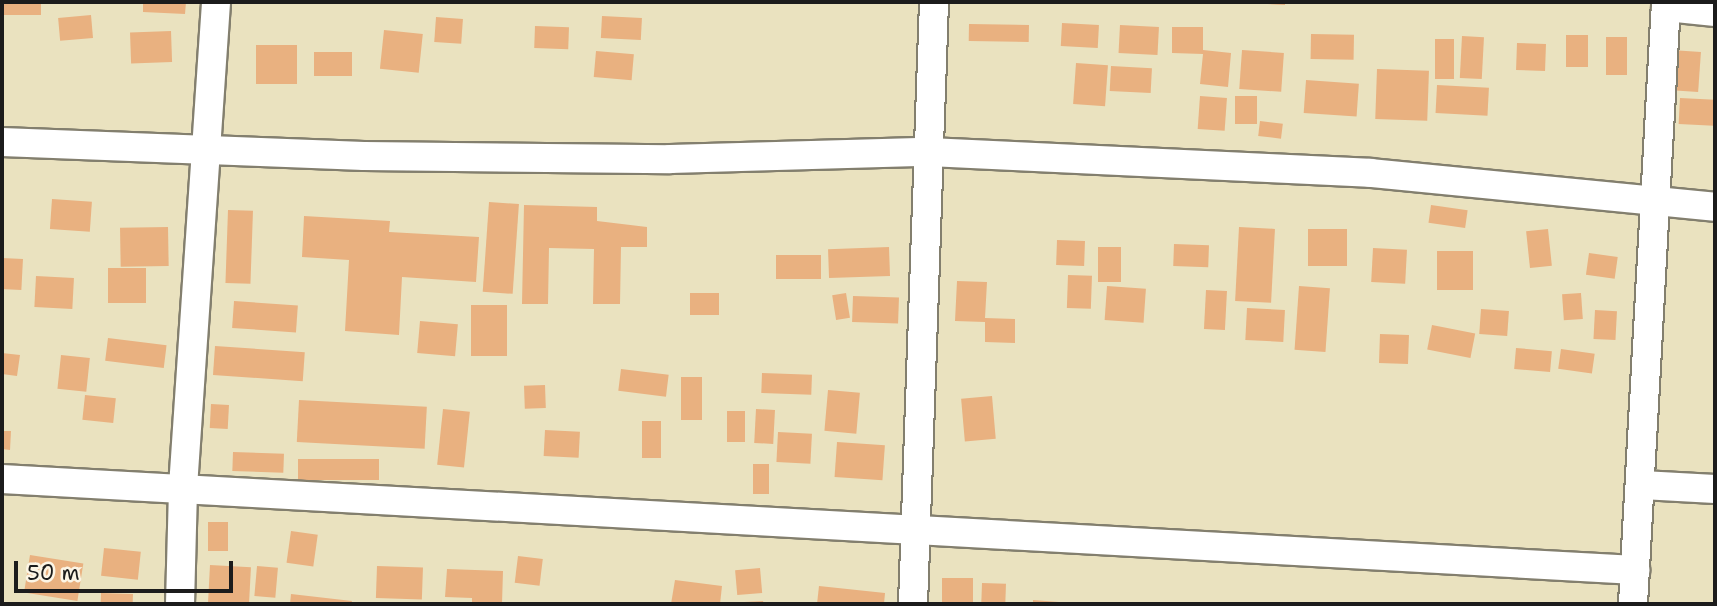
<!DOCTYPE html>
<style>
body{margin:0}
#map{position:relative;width:1717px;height:606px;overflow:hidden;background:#eae2bf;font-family:"Shantell Sans",sans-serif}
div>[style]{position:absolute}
.building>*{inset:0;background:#e9b180;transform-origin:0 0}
.roads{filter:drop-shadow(2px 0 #837f6e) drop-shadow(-2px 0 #837f6e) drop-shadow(0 2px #837f6e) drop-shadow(0 -2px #837f6e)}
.street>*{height:28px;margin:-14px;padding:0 14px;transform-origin:14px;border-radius:14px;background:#fff}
span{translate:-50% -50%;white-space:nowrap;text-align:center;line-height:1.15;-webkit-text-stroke:7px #fcf5e5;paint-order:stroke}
.frame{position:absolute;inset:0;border:4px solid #1c1c1c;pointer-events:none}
.scale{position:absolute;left:14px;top:561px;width:219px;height:32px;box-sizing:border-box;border:4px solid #1c1c1c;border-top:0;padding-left:9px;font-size:21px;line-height:24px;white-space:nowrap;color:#1c1c1c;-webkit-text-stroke:5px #fcf5e5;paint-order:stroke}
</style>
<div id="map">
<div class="building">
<i style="left:2px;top:2px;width:39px;height:13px"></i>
<i style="clip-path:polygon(143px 2px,186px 2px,185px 14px,143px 12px)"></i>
<i style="clip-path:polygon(1267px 2px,1285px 2px,1285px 5px,1267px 4px)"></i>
<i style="left:91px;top:15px;width:23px;height:33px;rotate:85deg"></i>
<i style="left:602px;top:16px;width:40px;height:22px;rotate:3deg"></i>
<i style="left:436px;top:17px;width:27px;height:25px;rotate:4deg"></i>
<i style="left:1062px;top:23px;width:37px;height:23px;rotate:3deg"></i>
<i style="left:969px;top:24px;width:60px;height:17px;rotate:1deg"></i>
<i style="left:1120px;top:25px;width:39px;height:28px;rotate:3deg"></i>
<i style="left:535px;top:26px;width:34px;height:22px;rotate:2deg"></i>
<i style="clip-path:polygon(1172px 27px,1203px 27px,1203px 50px,1231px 53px,1228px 87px,1200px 84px,1203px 54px,1172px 53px)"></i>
<i style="left:384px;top:30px;width:39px;height:39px;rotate:6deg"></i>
<i style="left:171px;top:31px;width:31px;height:41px;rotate:88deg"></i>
<i style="left:1311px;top:34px;width:43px;height:25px;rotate:1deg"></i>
<i style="left:1566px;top:35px;width:22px;height:32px"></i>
<i style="left:1462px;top:36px;width:22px;height:42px;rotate:3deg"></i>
<i style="left:1606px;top:37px;width:21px;height:38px"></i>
<i style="left:1435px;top:39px;width:19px;height:40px"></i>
<i style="left:1517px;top:43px;width:29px;height:27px;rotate:2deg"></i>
<i style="left:256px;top:45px;width:41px;height:39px"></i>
<i style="left:1242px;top:50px;width:42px;height:39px;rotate:4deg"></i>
<i style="left:1671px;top:50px;width:30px;height:40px;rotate:4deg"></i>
<i style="left:596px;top:51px;width:38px;height:26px;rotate:5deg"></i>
<i style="left:314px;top:52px;width:38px;height:24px"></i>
<i style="left:1076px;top:63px;width:32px;height:41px;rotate:4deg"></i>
<i style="left:1111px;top:66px;width:41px;height:25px;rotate:3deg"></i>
<i style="left:1377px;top:69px;width:52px;height:50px;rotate:2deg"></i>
<i style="left:1306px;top:80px;width:53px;height:33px;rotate:4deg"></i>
<i style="left:1437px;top:85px;width:52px;height:28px;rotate:3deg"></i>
<i style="left:1200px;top:96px;width:27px;height:33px;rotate:4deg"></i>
<i style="left:1235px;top:96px;width:22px;height:28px"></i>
<i style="left:1680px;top:98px;width:35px;height:26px;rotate:3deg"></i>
<i style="left:1260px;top:121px;width:23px;height:15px;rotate:7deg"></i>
<i style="left:52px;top:199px;width:40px;height:30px;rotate:4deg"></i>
<i style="left:489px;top:202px;width:30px;height:90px;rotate:4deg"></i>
<i style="clip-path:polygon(524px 205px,597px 207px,597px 221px,647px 227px,647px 247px,621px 247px,620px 304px,593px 304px,594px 249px,549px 248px,548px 304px,522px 304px)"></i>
<i style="left:1431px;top:205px;width:37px;height:18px;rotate:8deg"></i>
<i style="left:228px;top:210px;width:25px;height:73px;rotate:2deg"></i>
<i style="clip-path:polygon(304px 216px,390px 221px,389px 232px,479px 237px,476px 282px,402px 277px,399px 335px,345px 331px,349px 260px,302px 257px)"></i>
<i style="left:168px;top:227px;width:39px;height:48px;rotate:89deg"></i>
<i style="left:1239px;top:227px;width:36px;height:74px;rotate:3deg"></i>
<i style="left:1308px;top:229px;width:39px;height:37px"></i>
<i style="left:1548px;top:229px;width:37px;height:22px;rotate:84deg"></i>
<i style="left:1057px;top:240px;width:28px;height:25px;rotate:2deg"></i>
<i style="left:1174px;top:244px;width:35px;height:22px;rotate:2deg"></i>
<i style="left:889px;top:247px;width:29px;height:61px;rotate:88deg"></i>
<i style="left:1098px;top:247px;width:23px;height:35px"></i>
<i style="left:1373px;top:248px;width:34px;height:34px;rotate:3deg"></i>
<i style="left:1437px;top:251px;width:36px;height:39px"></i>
<i style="left:1589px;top:253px;width:29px;height:22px;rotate:8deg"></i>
<i style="left:776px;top:255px;width:45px;height:24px"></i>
<i style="left:2px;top:258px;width:21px;height:31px;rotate:3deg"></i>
<i style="left:108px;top:268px;width:38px;height:35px"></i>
<i style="left:1068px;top:275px;width:24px;height:33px;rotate:2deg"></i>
<i style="left:36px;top:276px;width:38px;height:31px;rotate:3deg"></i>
<i style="clip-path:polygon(957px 281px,987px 282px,985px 318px,1015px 319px,1015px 343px,985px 342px,985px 322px,955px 321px)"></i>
<i style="left:1107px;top:286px;width:39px;height:34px;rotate:4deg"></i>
<i style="left:1299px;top:286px;width:31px;height:64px;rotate:4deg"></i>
<i style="left:1206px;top:290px;width:21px;height:39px;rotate:3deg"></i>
<i style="left:690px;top:293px;width:29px;height:22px"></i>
<i style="left:846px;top:293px;width:25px;height:14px;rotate:81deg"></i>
<i style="left:1581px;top:293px;width:26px;height:19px;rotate:86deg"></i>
<i style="left:853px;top:296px;width:46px;height:26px;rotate:2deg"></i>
<i style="left:234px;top:301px;width:64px;height:27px;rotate:4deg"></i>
<i style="left:471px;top:305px;width:36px;height:51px"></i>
<i style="left:1247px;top:308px;width:38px;height:32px;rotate:3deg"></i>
<i style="left:1481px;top:309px;width:28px;height:25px;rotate:4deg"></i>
<i style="left:1595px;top:310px;width:22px;height:29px;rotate:3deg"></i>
<i style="left:420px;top:321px;width:38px;height:32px;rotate:5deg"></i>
<i style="left:1432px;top:325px;width:44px;height:25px;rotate:11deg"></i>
<i style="left:1380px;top:334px;width:29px;height:29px;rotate:2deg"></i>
<i style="left:108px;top:338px;width:59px;height:23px;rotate:7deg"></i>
<i style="left:215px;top:346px;width:90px;height:29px;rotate:4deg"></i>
<i style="left:1516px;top:348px;width:36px;height:21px;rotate:5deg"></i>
<i style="left:1561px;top:349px;width:34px;height:20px;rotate:8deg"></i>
<i style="clip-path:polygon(2px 353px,20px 355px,17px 376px,2px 374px)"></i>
<i style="left:61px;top:355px;width:29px;height:34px;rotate:6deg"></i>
<i style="left:621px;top:369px;width:48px;height:22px;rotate:7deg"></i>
<i style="left:762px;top:373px;width:50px;height:20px;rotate:2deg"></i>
<i style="left:681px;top:377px;width:21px;height:43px"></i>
<i style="left:545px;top:385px;width:23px;height:21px;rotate:88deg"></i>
<i style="left:828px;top:390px;width:32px;height:41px;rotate:5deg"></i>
<i style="left:85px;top:395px;width:31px;height:25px;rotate:6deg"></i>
<i style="left:992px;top:396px;width:43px;height:31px;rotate:85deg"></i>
<i style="left:299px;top:400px;width:128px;height:42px;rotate:3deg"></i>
<i style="left:211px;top:404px;width:18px;height:24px;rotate:3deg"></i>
<i style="left:443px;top:409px;width:27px;height:56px;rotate:6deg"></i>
<i style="left:756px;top:409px;width:19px;height:34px;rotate:3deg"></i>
<i style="left:727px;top:411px;width:18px;height:31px"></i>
<i style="left:642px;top:421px;width:19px;height:37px"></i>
<i style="left:545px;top:430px;width:35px;height:26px;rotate:3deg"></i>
<i style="clip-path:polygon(2px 431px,11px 431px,10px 450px,2px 449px)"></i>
<i style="left:778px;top:432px;width:34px;height:30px;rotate:3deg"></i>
<i style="left:837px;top:442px;width:48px;height:35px;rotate:4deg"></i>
<i style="left:233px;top:452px;width:51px;height:19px;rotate:2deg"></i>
<i style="left:298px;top:459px;width:81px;height:21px"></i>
<i style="left:753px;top:464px;width:16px;height:30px"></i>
<i style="left:208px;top:522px;width:20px;height:29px"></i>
<i style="left:291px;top:531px;width:27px;height:32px;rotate:8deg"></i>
<i style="left:104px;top:548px;width:37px;height:28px;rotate:6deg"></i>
<i style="left:30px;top:555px;width:54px;height:38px;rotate:9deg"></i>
<i style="left:518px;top:556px;width:25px;height:27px;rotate:7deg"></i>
<i style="left:210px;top:565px;width:41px;height:39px;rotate:3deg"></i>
<i style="left:257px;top:566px;width:21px;height:30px;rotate:5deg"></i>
<i style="left:377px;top:566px;width:46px;height:32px;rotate:2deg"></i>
<i style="left:760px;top:568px;width:25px;height:25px;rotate:85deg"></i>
<i style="clip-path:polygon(447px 569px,503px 571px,502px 604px,472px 604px,472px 598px,445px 597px)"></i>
<i style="left:942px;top:578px;width:31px;height:25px"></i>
<i style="clip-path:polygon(675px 580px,722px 586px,720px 604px,671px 604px)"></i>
<i style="left:982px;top:583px;width:24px;height:21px;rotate:2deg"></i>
<i style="clip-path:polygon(819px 586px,885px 593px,884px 604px,817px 604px)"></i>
<i style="left:101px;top:593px;width:32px;height:11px;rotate:2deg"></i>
<i style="clip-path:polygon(291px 594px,352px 601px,351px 604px,290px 604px)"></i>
<i style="clip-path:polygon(1033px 600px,1059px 602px,1059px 604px,1033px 604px)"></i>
<i style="clip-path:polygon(763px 601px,764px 604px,744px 604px,744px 602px)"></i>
</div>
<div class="roads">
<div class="street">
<i style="left:1666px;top:7px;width:49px;rotate:5.8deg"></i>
<i style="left:2px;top:142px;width:362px;rotate:2.2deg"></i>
<i style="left:364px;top:156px;width:306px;rotate:0.6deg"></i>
<i style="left:670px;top:159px;width:257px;rotate:-1.6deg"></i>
<i style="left:927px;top:152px;width:444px;rotate:2.7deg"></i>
<i style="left:1371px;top:173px;width:346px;rotate:5.6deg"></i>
<i style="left:2px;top:479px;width:1636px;rotate:3.19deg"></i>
<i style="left:1642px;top:485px;width:73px;rotate:3.1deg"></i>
<i style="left:180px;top:604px;width:117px;rotate:-88.5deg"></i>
<i style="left:183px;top:487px;width:486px;rotate:-86.1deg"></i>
<i style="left:913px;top:604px;width:602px;rotate:-88deg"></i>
<i style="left:1633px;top:604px;width:603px;rotate:-86.86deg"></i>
</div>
</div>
<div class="frame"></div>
<div class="scale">50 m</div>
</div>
